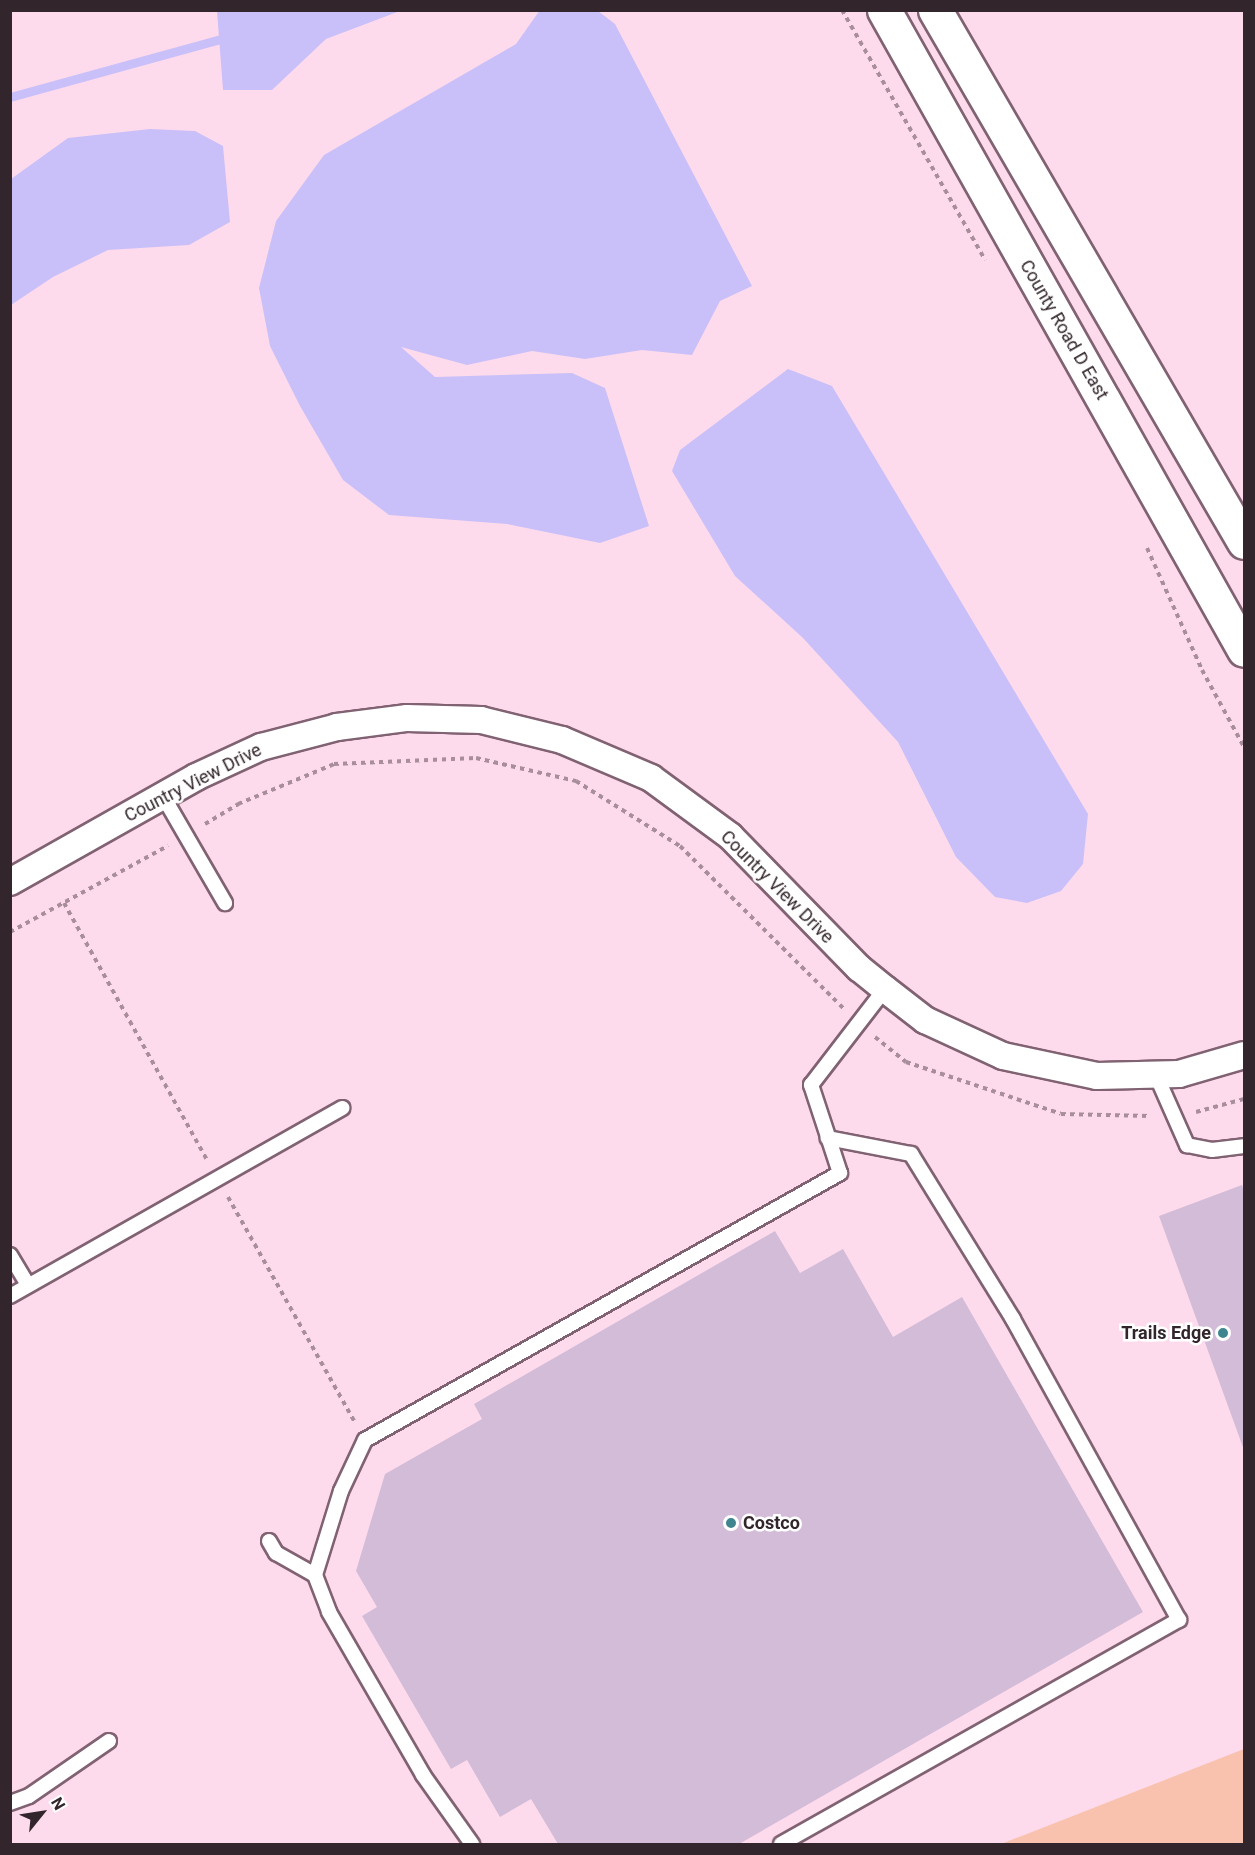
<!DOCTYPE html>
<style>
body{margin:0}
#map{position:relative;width:1255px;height:1855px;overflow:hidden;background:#fedbec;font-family:Roboto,sans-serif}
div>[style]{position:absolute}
.green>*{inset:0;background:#f9c2ae}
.water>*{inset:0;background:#c9c0f9}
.stream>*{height:9px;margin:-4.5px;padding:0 4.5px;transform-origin:4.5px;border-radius:4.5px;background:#c9c0f9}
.building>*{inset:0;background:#d2bcd8}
.path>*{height:4px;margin-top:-2px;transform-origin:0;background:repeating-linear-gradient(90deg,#a88e9b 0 4.5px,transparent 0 9px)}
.roads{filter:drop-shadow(2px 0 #806272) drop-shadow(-2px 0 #806272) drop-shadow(0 2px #806272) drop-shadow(0 -2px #806272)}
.service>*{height:14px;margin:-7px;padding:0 7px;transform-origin:7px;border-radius:7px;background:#fff}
.minor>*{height:26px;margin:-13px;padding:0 13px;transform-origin:13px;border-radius:13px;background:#fff}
.tertiary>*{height:33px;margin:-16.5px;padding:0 16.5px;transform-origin:16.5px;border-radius:16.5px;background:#fff}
.dots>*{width:16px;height:16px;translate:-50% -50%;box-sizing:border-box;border:3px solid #fff;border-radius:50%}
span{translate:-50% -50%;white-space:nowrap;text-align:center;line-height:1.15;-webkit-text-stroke:5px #fff;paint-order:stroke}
.street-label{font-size:18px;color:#32252c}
.poi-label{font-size:18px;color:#32252c;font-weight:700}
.right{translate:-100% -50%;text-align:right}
.left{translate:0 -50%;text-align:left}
.frame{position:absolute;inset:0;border:12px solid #32252c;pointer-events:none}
.north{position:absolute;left:12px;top:1783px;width:60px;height:60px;-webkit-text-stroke:4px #fff;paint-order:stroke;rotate:60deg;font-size:16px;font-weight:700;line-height:24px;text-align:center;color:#32252c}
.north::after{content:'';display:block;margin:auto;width:21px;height:27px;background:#32252c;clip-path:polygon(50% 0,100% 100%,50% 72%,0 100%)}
</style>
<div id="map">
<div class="green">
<i style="clip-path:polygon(1244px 1749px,1244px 1844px,1001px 1844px)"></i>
</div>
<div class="water">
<i style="clip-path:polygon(540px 10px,598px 11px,615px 24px,752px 286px,720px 301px,692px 355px,642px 350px,585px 359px,532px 351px,467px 365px,401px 347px,435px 377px,572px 373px,605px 388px,649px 526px,600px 543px,507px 524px,389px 515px,343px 480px,300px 406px,270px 346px,259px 288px,276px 221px,324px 155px,516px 44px)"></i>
<i style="clip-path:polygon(217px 11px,217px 10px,400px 11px,326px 39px,272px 90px,223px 90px)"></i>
<i style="clip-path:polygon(150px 129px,195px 131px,223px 146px,230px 222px,189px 245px,108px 250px,53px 277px,11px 305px,11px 179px,68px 138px)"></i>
<i style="clip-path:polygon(788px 369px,832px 386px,1088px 814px,1083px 864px,1061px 891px,1027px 903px,995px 897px,956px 857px,898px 742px,803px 638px,735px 576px,672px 471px,680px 450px)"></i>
</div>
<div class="stream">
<i style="left:10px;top:97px;width:226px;rotate:-15.4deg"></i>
</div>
<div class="building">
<i style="clip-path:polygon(1242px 1185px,1244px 1191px,1244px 1450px,1159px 1216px)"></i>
<i style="clip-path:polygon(775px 1231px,800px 1273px,843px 1249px,893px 1337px,962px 1297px,1143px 1612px,739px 1844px,558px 1844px,531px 1799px,500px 1817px,467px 1760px,451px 1769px,362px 1616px,377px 1607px,356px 1571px,385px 1474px,482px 1419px,474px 1404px)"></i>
</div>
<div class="path">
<i style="left:842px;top:10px;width:288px;rotate:60.2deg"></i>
<i style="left:1147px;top:548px;width:134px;rotate:65.7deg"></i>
<i style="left:1202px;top:670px;width:88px;rotate:61.4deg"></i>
<i style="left:205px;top:824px;width:39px;rotate:-31deg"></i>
<i style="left:238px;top:804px;width:104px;rotate:-22.6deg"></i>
<i style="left:334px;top:764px;width:142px;rotate:-2.4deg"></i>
<i style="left:476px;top:758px;width:103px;rotate:13deg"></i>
<i style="left:576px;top:781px;width:123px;rotate:32deg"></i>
<i style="left:680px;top:846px;width:230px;rotate:44.8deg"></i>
<i style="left:64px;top:903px;width:294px;rotate:60.9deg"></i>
<i style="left:10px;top:932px;width:180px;rotate:-28.6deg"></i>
<i style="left:875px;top:1037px;width:40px;rotate:39deg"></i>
<i style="left:906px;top:1062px;width:163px;rotate:18.5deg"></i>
<i style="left:1061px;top:1114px;width:89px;rotate:1.3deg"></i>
<i style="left:1196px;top:1112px;width:50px;rotate:-15.2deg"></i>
<i style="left:228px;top:1197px;width:257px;rotate:60.6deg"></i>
</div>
<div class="roads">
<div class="service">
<i style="left:163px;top:796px;width:124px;rotate:59.9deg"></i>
<i style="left:1156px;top:1075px;width:77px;rotate:66.1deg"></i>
<i style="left:1187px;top:1145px;width:25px;rotate:11deg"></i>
<i style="left:1212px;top:1150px;width:32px;rotate:-7deg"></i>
<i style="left:10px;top:1255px;width:35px;rotate:59deg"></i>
<i style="left:10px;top:1296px;width:382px;rotate:-29.5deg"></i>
<i style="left:269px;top:1541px;width:14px;rotate:60deg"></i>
<i style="left:276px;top:1553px;width:45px;rotate:29.4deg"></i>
<i style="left:315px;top:1575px;width:40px;rotate:69deg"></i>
<i style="left:329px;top:1612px;width:188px;rotate:60deg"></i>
<i style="left:423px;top:1775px;width:85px;rotate:54.6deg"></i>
<i style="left:315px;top:1575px;width:88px;rotate:-72.8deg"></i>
<i style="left:341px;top:1491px;width:56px;rotate:-64.8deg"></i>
<i style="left:365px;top:1440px;width:545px;rotate:-29.34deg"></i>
<i style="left:840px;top:1173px;width:93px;rotate:-108.2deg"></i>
<i style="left:811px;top:1085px;width:121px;rotate:-52.4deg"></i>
<i style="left:10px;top:1803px;width:20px;rotate:-20deg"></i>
<i style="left:29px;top:1796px;width:97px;rotate:-34.5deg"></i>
<i style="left:781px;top:1844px;width:457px;rotate:-29.4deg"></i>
<i style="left:1179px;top:1620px;width:344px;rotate:-118.9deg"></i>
<i style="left:1013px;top:1319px;width:194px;rotate:-121.7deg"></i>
<i style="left:911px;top:1154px;width:85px;rotate:-169.1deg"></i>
</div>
<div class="minor">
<i style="left:10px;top:882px;width:214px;rotate:-29.4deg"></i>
<i style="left:196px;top:777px;width:72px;rotate:-24.8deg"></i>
<i style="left:261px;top:747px;width:79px;rotate:-14.7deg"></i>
<i style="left:337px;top:727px;width:71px;rotate:-7.3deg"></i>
<i style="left:407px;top:718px;width:74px;rotate:1.5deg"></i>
<i style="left:481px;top:720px;width:83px;rotate:13.9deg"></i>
<i style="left:562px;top:740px;width:97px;rotate:23.1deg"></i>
<i style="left:651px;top:778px;width:98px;rotate:36.3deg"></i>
<i style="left:730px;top:836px;width:185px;rotate:45.7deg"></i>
<i style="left:859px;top:968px;width:33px;rotate:39deg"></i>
<i style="left:885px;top:989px;width:51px;rotate:37.8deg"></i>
<i style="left:925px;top:1020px;width:86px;rotate:24.8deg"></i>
<i style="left:1003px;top:1056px;width:96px;rotate:12deg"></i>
<i style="left:1097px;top:1076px;width:82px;rotate:-1.4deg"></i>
<i style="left:1179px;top:1074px;width:68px;rotate:-16.3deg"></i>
</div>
<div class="tertiary">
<i style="left:884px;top:10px;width:734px;rotate:60.64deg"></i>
<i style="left:935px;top:10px;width:615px;rotate:59.85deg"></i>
</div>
</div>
<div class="dots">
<i style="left:1223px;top:1333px;background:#3f8590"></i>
<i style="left:731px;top:1523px;background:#3f8590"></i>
</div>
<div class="street-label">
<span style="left:1064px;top:330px;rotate:60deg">County Road D East</span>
<span style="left:193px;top:783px;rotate:-27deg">Country View Drive</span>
<span style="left:777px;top:887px;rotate:45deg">Country View Drive</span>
</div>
<div class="poi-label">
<span class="right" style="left:1211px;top:1333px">Trails Edge</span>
<span class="left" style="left:743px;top:1523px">Costco</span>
</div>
<div class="frame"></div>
<div class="north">N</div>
</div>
